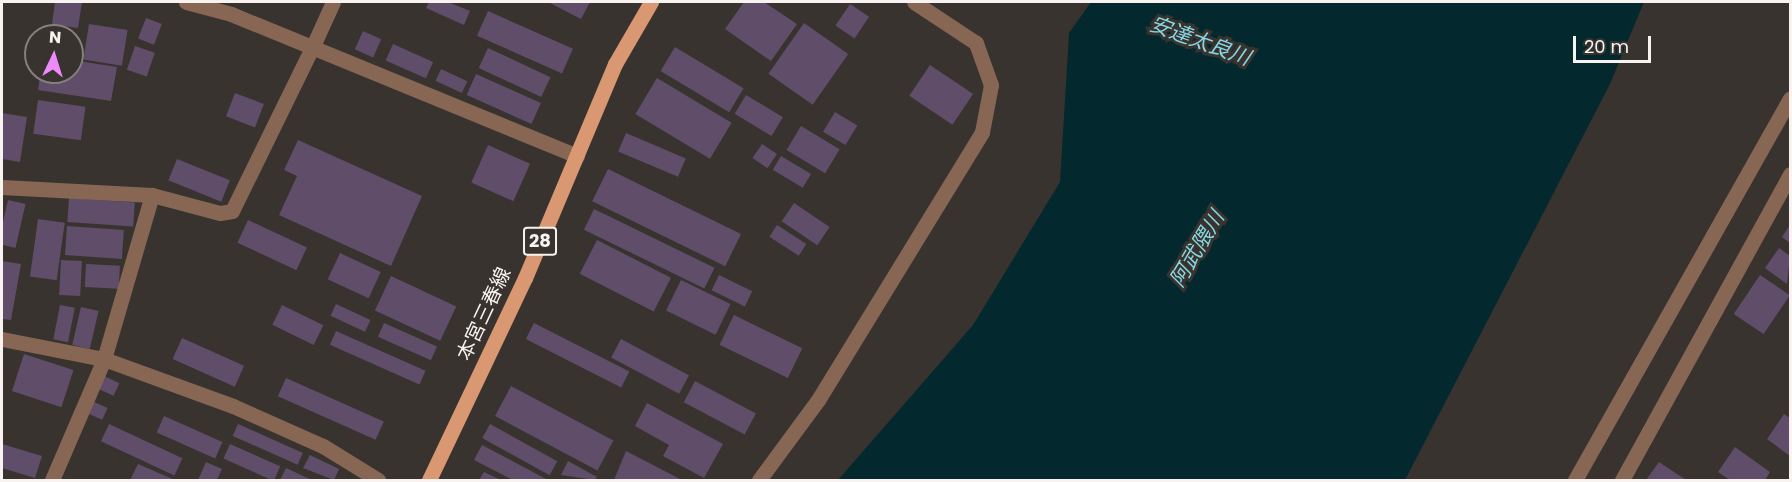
<!DOCTYPE html>
<meta charset="utf-8">
<style>
body{margin:0}
#map{position:relative;width:1792px;height:482px;overflow:hidden;background:#39332f;font-family:Poppins,"Noto Sans JP",sans-serif}
div>[style]{position:absolute}
.water>*{inset:0;background:#03292e}
.building>*{inset:0;background:#5f4d6a;transform-origin:0 0}
.minor>*{height:15px;margin:-7.5px;padding:0 7.5px;transform-origin:7.5px;border-radius:7.5px;background:#876754}
.tertiary>*{height:15px;margin:-7.5px;padding:0 7.5px;transform-origin:7.5px;border-radius:7.5px;background:#876754}
.primary>*{height:15px;margin:-7.5px;padding:0 7.5px;transform-origin:7.5px;border-radius:7.5px;background:#d99871}
span{translate:-50% -50%;white-space:nowrap;text-align:center;line-height:1.15;-webkit-text-stroke:6px #39332f;paint-order:stroke}
.shield-label span{padding:2px 4px;background:#39332f;border:2px solid;border-radius:4px;-webkit-text-stroke-width:0}
.shield-label{font-size:18px;color:#f8f3f0;font-weight:700}
.street-label{font-size:20px;color:#f8f3f0}
.water-label{font-size:21px;color:#86d8e5;font-style:italic}
.frame{position:absolute;inset:0;border:3px solid #f8f3f0;pointer-events:none}
.north{position:absolute;left:24px;top:24px;width:60px;height:60px;box-sizing:border-box;background:#39332f;border:2px solid #85807c;border-radius:50%;rotate:4deg;font-size:16px;font-weight:700;line-height:24px;text-align:center;color:#f8f3f0}
.north::after{content:'';display:block;margin:auto;width:21px;height:27px;background:#ed8cf9;clip-path:polygon(50% 0,100% 100%,50% 72%,0 100%)}
.scale{position:absolute;left:1573px;top:36px;width:78px;height:27px;box-sizing:border-box;border:3px solid #f8f3f0;border-top:0;padding-left:8px;font-size:18px;line-height:21px;white-space:nowrap;color:#f8f3f0;-webkit-text-stroke:4px #39332f;paint-order:stroke}
</style>
<div id="map">
<div class="water">
<i style="clip-path:polygon(1091px 2px,1644px 2px,1610px 84px,1405px 480px,838px 480px,973px 325px,1060px 182px,1069px 33px)"></i>
</div>
<div class="building">
<i style="clip-path:polygon(55px 2px,82px 2px,78px 28px,52px 24px)"></i>
<i style="clip-path:polygon(429px 2px,448px 2px,470px 11px,464px 25px,426px 8px)"></i>
<i style="clip-path:polygon(548px 2px,590px 2px,581px 19px)"></i>
<i style="clip-path:polygon(744px 2px,764px 2px,797px 24px,771px 61px,725px 29px)"></i>
<i style="left:850px;top:4px;width:23px;height:26px;rotate:34deg"></i>
<i style="left:488px;top:11px;width:93px;height:27px;rotate:24deg"></i>
<i style="left:146px;top:18px;width:17px;height:22px;rotate:21deg"></i>
<i style="left:804px;top:23px;width:54px;height:62px;rotate:35deg"></i>
<i style="left:89px;top:24px;width:39px;height:36px;rotate:9deg"></i>
<i style="left:363px;top:31px;width:20px;height:20px;rotate:24deg"></i>
<i style="left:393px;top:44px;width:44px;height:18px;rotate:24deg"></i>
<i style="left:135px;top:46px;width:21px;height:25px;rotate:19deg"></i>
<i style="left:675px;top:47px;width:80px;height:28px;rotate:31deg"></i>
<i style="left:488px;top:48px;width:69px;height:22px;rotate:25deg"></i>
<i style="clip-path:polygon(72px 60px,117px 67px,111px 101px,38px 90px,41px 72px,72px 72px)"></i>
<i style="left:930px;top:65px;width:52px;height:37px;rotate:34deg"></i>
<i style="left:441px;top:69px;width:29px;height:13px;rotate:25deg"></i>
<i style="left:476px;top:74px;width:71px;height:23px;rotate:24deg"></i>
<i style="left:657px;top:78px;width:87px;height:42px;rotate:31deg"></i>
<i style="left:235px;top:93px;width:31px;height:25px;rotate:21deg"></i>
<i style="left:746px;top:95px;width:43px;height:22px;rotate:31deg"></i>
<i style="left:38px;top:100px;width:48px;height:34px;rotate:8deg"></i>
<i style="left:835px;top:112px;width:26px;height:23px;rotate:31deg"></i>
<i style="clip-path:polygon(2px 113px,27px 117px,20px 162px,2px 159px)"></i>
<i style="left:801px;top:126px;width:45px;height:28px;rotate:31deg"></i>
<i style="left:626px;top:133px;width:65px;height:20px;rotate:23deg"></i>
<i style="clip-path:polygon(298px 140px,422px 196px,391px 266px,279px 215px,297px 176px,284px 170px)"></i>
<i style="left:762px;top:144px;width:18px;height:17px;rotate:34deg"></i>
<i style="left:488px;top:145px;width:46px;height:41px;rotate:24deg"></i>
<i style="left:781px;top:156px;width:35px;height:16px;rotate:31deg"></i>
<i style="left:177px;top:159px;width:57px;height:23px;rotate:22deg"></i>
<i style="left:608px;top:169px;width:148px;height:36px;rotate:26deg"></i>
<i style="left:69px;top:198px;width:66px;height:24px;rotate:4deg"></i>
<i style="left:8px;top:200px;width:18px;height:45px;rotate:13deg"></i>
<i style="left:794px;top:203px;width:43px;height:22px;rotate:34deg"></i>
<i style="left:594px;top:209px;width:134px;height:23px;rotate:26deg"></i>
<i style="left:38px;top:219px;width:27px;height:58px;rotate:8deg"></i>
<i style="left:248px;top:220px;width:65px;height:25px;rotate:25deg"></i>
<i style="left:777px;top:225px;width:35px;height:14px;rotate:33deg"></i>
<i style="clip-path:polygon(1790px 225px,1790px 243px,1782px 237px)"></i>
<i style="left:67px;top:226px;width:57px;height:29px;rotate:4deg"></i>
<i style="left:597px;top:240px;width:83px;height:38px;rotate:27deg"></i>
<i style="clip-path:polygon(1779px 248px,1790px 256px,1787px 284px,1765px 268px)"></i>
<i style="left:340px;top:253px;width:45px;height:29px;rotate:25deg"></i>
<i style="left:61px;top:260px;width:21px;height:35px;rotate:3deg"></i>
<i style="clip-path:polygon(2px 261px,21px 264px,11px 320px,2px 319px)"></i>
<i style="left:86px;top:264px;width:34px;height:23px;rotate:3deg"></i>
<i style="left:719px;top:275px;width:37px;height:17px;rotate:26deg"></i>
<i style="left:1760px;top:275px;width:36px;height:47px;rotate:34deg"></i>
<i style="left:391px;top:276px;width:72px;height:38px;rotate:25deg"></i>
<i style="left:681px;top:280px;width:55px;height:34px;rotate:26deg"></i>
<i style="left:336px;top:304px;width:38px;height:13px;rotate:25deg"></i>
<i style="left:60px;top:305px;width:15px;height:35px;rotate:11deg"></i>
<i style="left:282px;top:305px;width:46px;height:22px;rotate:26deg"></i>
<i style="left:81px;top:307px;width:18px;height:39px;rotate:13deg"></i>
<i style="left:734px;top:315px;width:76px;height:33px;rotate:26deg"></i>
<i style="left:384px;top:323px;width:58px;height:15px;rotate:24deg"></i>
<i style="left:534px;top:323px;width:107px;height:18px;rotate:27deg"></i>
<i style="left:336px;top:331px;width:98px;height:15px;rotate:24deg"></i>
<i style="left:182px;top:338px;width:68px;height:23px;rotate:24deg"></i>
<i style="left:621px;top:339px;width:77px;height:21px;rotate:28deg"></i>
<i style="left:24px;top:354px;width:52px;height:39px;rotate:18deg"></i>
<i style="left:104px;top:376px;width:17px;height:14px;rotate:25deg"></i>
<i style="left:286px;top:378px;width:107px;height:20px;rotate:24deg"></i>
<i style="left:695px;top:381px;width:69px;height:24px;rotate:28deg"></i>
<i style="left:511px;top:386px;width:116px;height:34px;rotate:28deg"></i>
<i style="left:92px;top:401px;width:17px;height:13px;rotate:24deg"></i>
<i style="clip-path:polygon(647px 403px,723px 444px,704px 478px,663px 456px,669px 445px,635px 426px)"></i>
<i style="clip-path:polygon(1784px 414px,1790px 418px,1790px 456px,1767px 439px)"></i>
<i style="left:164px;top:416px;width:64px;height:18px;rotate:24deg"></i>
<i style="left:109px;top:424px;width:81px;height:19px;rotate:25deg"></i>
<i style="left:238px;top:424px;width:71px;height:13px;rotate:24deg"></i>
<i style="left:490px;top:424px;width:77px;height:16px;rotate:29deg"></i>
<i style="clip-path:polygon(2px 444px,42px 456px,35px 478px,2px 468px)"></i>
<i style="left:230px;top:444px;width:55px;height:16px;rotate:24deg"></i>
<i style="clip-path:polygon(482px 445px,548px 480px,513px 480px,474px 460px)"></i>
<i style="clip-path:polygon(1735px 447px,1770px 472px,1765px 480px,1730px 480px,1718px 472px)"></i>
<i style="clip-path:polygon(626px 451px,682px 480px,614px 480px)"></i>
<i style="clip-path:polygon(310px 455px,339px 469px,334px 480px,303px 468px)"></i>
<i style="clip-path:polygon(568px 461px,597px 477px,595px 480px,561px 475px)"></i>
<i style="clip-path:polygon(206px 462px,222px 469px,217px 480px,198px 480px)"></i>
<i style="clip-path:polygon(1659px 462px,1686px 480px,1646px 480px)"></i>
<i style="clip-path:polygon(138px 464px,175px 480px,130px 480px)"></i>
<i style="clip-path:polygon(286px 468px,312px 480px,280px 480px)"></i>
<i style="clip-path:polygon(484px 472px,501px 480px,479px 480px)"></i>
</div>
<div class="minor">
<i style="left:2px;top:187px;width:150px;rotate:3.1deg"></i>
<i style="left:152px;top:195px;width:70px;rotate:14.8deg"></i>
<i style="left:220px;top:213px;width:12px;rotate:-9deg"></i>
<i style="left:232px;top:211px;width:184px;rotate:-63.9deg"></i>
<i style="left:2px;top:339px;width:104px;rotate:11.1deg"></i>
<i style="left:104px;top:359px;width:137px;rotate:20deg"></i>
<i style="left:233px;top:406px;width:98px;rotate:24deg"></i>
<i style="left:323px;top:446px;width:65px;rotate:31.7deg"></i>
<i style="left:52px;top:480px;width:132px;rotate:-66.7deg"></i>
<i style="left:104px;top:359px;width:171px;rotate:-73.7deg"></i>
<i style="left:759px;top:480px;width:99px;rotate:-53.6deg"></i>
<i style="left:818px;top:400px;width:314px;rotate:-58.5deg"></i>
<i style="left:982px;top:132px;width:48px;rotate:-79.2deg"></i>
<i style="left:991px;top:85px;width:45px;rotate:-109.7deg"></i>
<i style="left:976px;top:43px;width:74px;rotate:-146.5deg"></i>
<i style="left:1575px;top:480px;width:438px;rotate:-60.6deg"></i>
<i style="left:1622px;top:480px;width:349px;rotate:-61.2deg"></i>
</div>
<div class="tertiary">
<i style="left:186px;top:2px;width:47px;rotate:14.9deg"></i>
<i style="left:231px;top:14px;width:374px;rotate:22.3deg"></i>
<i style="left:313px;top:46px;width:48px;rotate:-65.6deg"></i>
</div>
<div class="primary">
<i style="left:429px;top:480px;width:224px;rotate:-64.6deg"></i>
<i style="left:525px;top:278px;width:232px;rotate:-67.2deg"></i>
<i style="left:615px;top:64px;width:72px;rotate:-59.9deg"></i>
</div>
<div class="shield-label">
<span style="left:540px;top:241px">28</span>
</div>
<div class="street-label">
<span style="left:484px;top:314px;rotate:-65deg">本宮三春線</span>
</div>
<div class="water-label">
<span style="left:1200px;top:41px;rotate:20deg">安達太良川</span>
<span style="left:1197px;top:249px;rotate:-59deg">阿武隈川</span>
</div>
<div class="frame"></div>
<div class="north">N</div>
<div class="scale">20 m</div>
</div>
